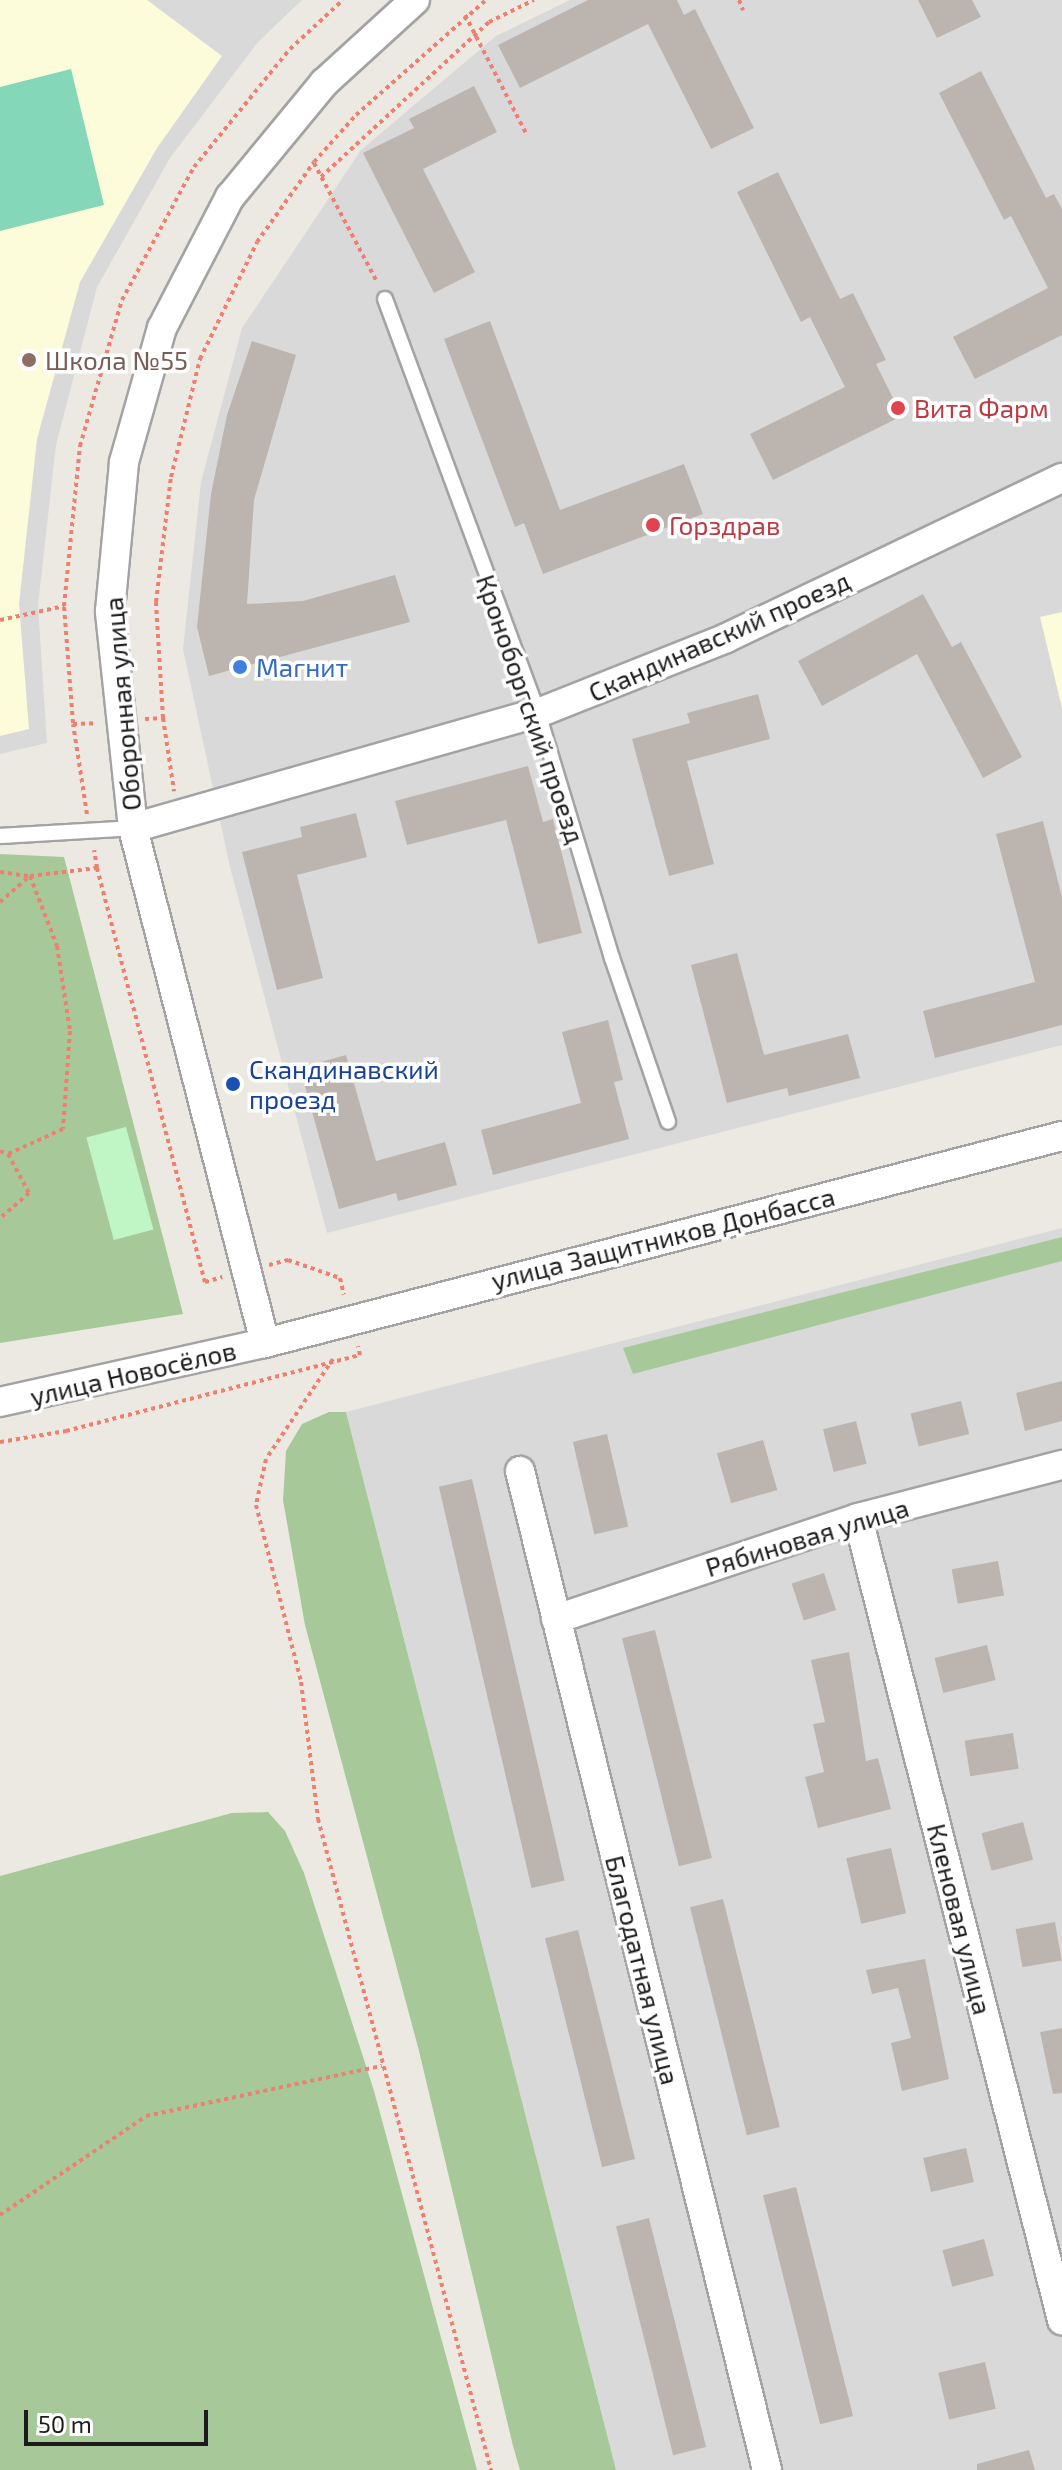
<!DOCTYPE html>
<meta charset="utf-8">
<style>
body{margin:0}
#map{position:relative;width:1062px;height:2470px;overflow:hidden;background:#ece9e2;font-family:"Exo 2",sans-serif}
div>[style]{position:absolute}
.residential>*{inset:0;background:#dad9d9}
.education>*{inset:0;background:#fcfcdb}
.forest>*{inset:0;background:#a7c999}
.park>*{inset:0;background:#c0f5c5;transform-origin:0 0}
.pitch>*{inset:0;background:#84d7b8}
.building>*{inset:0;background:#bcb5af;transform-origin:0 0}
.path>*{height:4px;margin-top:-2px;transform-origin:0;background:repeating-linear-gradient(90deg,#ef7f70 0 4px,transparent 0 8px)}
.roads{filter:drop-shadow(2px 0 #a3a3a3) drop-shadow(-2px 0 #a3a3a3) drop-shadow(0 2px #a3a3a3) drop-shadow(0 -2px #a3a3a3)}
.lane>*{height:14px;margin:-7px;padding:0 7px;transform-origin:7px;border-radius:7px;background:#fff}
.street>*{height:28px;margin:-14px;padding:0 14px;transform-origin:14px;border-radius:14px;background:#fff}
.dots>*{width:22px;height:22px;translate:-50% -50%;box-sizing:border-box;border:4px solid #fff;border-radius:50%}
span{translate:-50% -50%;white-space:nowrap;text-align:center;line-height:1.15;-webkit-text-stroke:7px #fff;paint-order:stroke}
.education-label{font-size:26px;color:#785e54}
.left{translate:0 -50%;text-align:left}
.health-label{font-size:26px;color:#be3a42}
.street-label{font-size:26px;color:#1c1c1c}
.shop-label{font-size:26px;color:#366cbe}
.transit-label{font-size:26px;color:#164399}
.scale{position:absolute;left:24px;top:2410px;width:184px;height:36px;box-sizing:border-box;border:4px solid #1c1c1c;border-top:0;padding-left:10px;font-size:24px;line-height:28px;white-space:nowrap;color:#1c1c1c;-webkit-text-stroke:6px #fff;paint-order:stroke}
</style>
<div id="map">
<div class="residential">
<i style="clip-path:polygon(0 0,302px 0,258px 42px,170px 158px,97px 287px,56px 445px,38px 605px,47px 743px,0 754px)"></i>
<i style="clip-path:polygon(570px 0,1062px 0,1062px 1045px,327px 1233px,230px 867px,183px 649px,201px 482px,242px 328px,361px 150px,496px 36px)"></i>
<i style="clip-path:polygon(1062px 1228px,1062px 2470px,616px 2470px,346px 1412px)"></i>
</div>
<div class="education">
<i style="clip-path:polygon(0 0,147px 0,222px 56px,157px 148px,80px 282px,37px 439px,19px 604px,29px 729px,0 736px)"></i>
<i style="clip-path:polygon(1062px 612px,1062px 708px,1040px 617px)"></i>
</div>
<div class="forest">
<i style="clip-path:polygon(0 854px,64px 857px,183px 1314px,0 1343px)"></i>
<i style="clip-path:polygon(1062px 1237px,1062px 1261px,633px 1374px,623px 1348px)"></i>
<i style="clip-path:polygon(329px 1412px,346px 1412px,616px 2470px,520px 2470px,513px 2446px,419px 2051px,305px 1625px,283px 1500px,286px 1451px,302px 1424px)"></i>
<i style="clip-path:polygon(268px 1812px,285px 1831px,304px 1873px,374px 2091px,477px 2470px,0 2470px,0 1876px,232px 1813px)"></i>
</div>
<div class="park">
<i style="left:126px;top:1127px;width:106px;height:41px;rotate:75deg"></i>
</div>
<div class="pitch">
<i style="clip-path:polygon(71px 69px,104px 205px,0 231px,0 87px)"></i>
</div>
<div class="building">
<i style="clip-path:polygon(588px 0,677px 0,684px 15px,695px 9px,754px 128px,711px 149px,648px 24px,520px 88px,498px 45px)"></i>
<i style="clip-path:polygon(918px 0,972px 0,981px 17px,937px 38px)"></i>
<i style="clip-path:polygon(981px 71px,1046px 198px,1054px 194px,1062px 209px,1062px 335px,975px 379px,953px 337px,1048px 288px,1011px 216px,1004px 220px,939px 93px)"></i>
<i style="clip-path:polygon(474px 86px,497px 132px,423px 169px,475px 272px,434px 293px,363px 153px,414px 128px,409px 119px)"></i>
<i style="clip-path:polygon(778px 172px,840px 299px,853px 293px,886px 360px,876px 364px,902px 416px,773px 480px,750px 434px,845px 387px,810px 317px,801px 322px,737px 192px)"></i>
<i style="clip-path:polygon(490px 321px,560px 510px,684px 464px,703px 514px,543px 574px,524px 523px,515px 527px,444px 339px)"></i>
<i style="clip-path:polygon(252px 341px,296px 355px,254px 500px,247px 604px,303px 601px,395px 575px,410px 622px,209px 676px,197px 627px,211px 494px,227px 415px)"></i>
<i style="clip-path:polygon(923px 594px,952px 647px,961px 642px,1022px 757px,983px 778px,917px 654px,822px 706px,798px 661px)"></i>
<i style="clip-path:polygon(758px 694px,770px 739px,687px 761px,714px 864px,669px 876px,632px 739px,690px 723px,687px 713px)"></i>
<i style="clip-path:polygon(528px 766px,543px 822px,553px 819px,582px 933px,538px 944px,506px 820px,407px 845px,395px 801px)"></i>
<i style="clip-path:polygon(356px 813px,367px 857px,297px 875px,323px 978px,277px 990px,242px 852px,302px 837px,300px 827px)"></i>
<i style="clip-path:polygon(1043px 821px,1062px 897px,1062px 1025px,935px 1058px,923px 1011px,1035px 982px,996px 834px)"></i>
<i style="clip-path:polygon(737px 953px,764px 1055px,848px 1034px,860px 1078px,789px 1096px,787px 1088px,727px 1103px,691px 965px)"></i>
<i style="clip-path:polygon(608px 1020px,623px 1080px,614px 1082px,629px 1139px,493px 1175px,481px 1130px,581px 1103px,562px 1032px)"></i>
<i style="clip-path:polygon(346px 1055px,376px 1161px,445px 1142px,457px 1185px,398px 1201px,396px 1193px,339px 1209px,300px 1068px)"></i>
<i style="clip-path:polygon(1062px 1381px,1062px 1421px,1025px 1431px,1016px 1393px)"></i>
<i style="left:961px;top:1401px;width:34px;height:52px;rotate:76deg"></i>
<i style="left:856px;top:1421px;width:44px;height:34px;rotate:76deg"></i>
<i style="left:607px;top:1434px;width:95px;height:35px;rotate:77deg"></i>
<i style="left:763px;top:1440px;width:52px;height:48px;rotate:74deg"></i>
<i style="left:472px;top:1479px;width:412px;height:34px;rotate:77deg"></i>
<i style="left:998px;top:1561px;width:35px;height:47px;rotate:80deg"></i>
<i style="left:824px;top:1573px;width:39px;height:34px;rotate:72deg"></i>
<i style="left:655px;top:1630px;width:235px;height:34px;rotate:76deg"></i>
<i style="left:987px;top:1645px;width:36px;height:54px;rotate:76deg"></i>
<i style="clip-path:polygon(849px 1652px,866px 1761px,878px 1758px,891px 1809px,818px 1828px,805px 1777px,824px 1772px,813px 1724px,825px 1722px,811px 1660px)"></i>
<i style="left:1013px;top:1733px;width:36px;height:49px;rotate:81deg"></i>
<i style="left:1023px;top:1822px;width:39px;height:43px;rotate:75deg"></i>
<i style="left:891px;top:1848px;width:67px;height:46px;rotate:77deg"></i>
<i style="left:723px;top:1899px;width:235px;height:34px;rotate:76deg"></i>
<i style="left:1055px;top:1922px;width:39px;height:40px;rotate:80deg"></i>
<i style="left:578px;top:1930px;width:236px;height:34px;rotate:76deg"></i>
<i style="clip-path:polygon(925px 1959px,949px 2079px,902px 2091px,891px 2043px,911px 2038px,898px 1988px,872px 1994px,866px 1970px)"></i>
<i style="clip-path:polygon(1062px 2028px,1062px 2093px,1053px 2094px,1040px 2032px)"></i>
<i style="left:966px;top:2148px;width:35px;height:44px;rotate:77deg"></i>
<i style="left:796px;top:2187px;width:236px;height:34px;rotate:76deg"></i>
<i style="left:649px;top:2218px;width:236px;height:34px;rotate:76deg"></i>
<i style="left:984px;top:2239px;width:38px;height:43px;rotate:75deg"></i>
<i style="left:985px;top:2362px;width:48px;height:48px;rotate:77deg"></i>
<i style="clip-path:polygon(1029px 2450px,1035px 2470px,977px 2470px,977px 2464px)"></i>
</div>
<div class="path">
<i style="left:739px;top:0;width:11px;rotate:68deg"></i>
<i style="left:465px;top:15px;width:133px;rotate:62.7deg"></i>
<i style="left:314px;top:163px;width:135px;rotate:62.1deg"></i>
<i style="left:321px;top:177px;width:229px;rotate:-42.7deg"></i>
<i style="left:489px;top:22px;width:50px;rotate:-26.1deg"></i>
<i style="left:0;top:620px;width:66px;rotate:-12.3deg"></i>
<i style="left:163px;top:718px;width:116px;rotate:-93.5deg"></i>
<i style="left:156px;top:602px;width:126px;rotate:-83.2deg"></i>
<i style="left:171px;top:477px;width:122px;rotate:-76.2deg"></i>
<i style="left:200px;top:359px;width:130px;rotate:-64deg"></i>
<i style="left:257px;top:242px;width:98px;rotate:-54.5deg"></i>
<i style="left:314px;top:162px;width:63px;rotate:-48.2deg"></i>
<i style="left:356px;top:115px;width:174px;rotate:-41.5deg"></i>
<i style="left:145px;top:719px;width:18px;rotate:-3deg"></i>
<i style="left:163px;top:718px;width:74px;rotate:81.4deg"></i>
<i style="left:73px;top:723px;width:117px;rotate:-94.4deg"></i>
<i style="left:64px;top:606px;width:161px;rotate:-84.3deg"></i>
<i style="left:80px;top:446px;width:152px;rotate:-74deg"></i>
<i style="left:122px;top:300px;width:151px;rotate:-61.6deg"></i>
<i style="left:194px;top:167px;width:152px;rotate:-50.9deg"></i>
<i style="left:290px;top:49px;width:72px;rotate:-42.8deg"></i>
<i style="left:87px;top:814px;width:91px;rotate:-98.8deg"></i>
<i style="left:73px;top:724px;width:24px;rotate:-2deg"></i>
<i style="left:97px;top:868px;width:428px;rotate:75.4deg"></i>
<i style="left:205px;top:1282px;width:18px;rotate:-16deg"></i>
<i style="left:0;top:872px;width:30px;rotate:8deg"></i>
<i style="left:30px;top:876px;width:75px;rotate:68.9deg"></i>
<i style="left:57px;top:946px;width:86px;rotate:81.3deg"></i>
<i style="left:70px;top:1031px;width:98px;rotate:94.1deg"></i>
<i style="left:63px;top:1129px;width:60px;rotate:155.6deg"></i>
<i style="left:0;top:902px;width:40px;rotate:-41deg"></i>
<i style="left:30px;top:876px;width:67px;rotate:-6.8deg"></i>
<i style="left:97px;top:868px;width:18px;rotate:-99deg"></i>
<i style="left:0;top:1151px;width:9px;rotate:21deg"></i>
<i style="left:8px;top:1154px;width:44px;rotate:61.7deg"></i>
<i style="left:29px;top:1193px;width:38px;rotate:139deg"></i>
<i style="left:269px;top:1265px;width:20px;rotate:-15deg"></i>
<i style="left:288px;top:1260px;width:55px;rotate:19.1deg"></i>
<i style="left:340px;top:1278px;width:17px;rotate:77deg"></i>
<i style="left:333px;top:1359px;width:120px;rotate:123.8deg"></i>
<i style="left:266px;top:1459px;width:47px;rotate:102.3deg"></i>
<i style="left:256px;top:1505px;width:183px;rotate:75.7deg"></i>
<i style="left:301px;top:1682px;width:138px;rotate:82.9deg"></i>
<i style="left:318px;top:1819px;width:674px;rotate:75.12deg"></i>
<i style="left:0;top:1442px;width:67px;rotate:-9.5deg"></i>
<i style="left:66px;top:1431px;width:304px;rotate:-14.5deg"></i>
<i style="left:360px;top:1355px;width:9px;rotate:-103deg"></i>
<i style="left:0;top:2215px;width:176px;rotate:-34.1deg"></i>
<i style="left:146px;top:2116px;width:241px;rotate:-12deg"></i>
</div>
<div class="roads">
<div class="lane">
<i style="left:385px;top:299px;width:441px;rotate:69.7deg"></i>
<i style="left:538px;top:713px;width:256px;rotate:73.2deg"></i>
<i style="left:612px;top:958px;width:173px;rotate:71.1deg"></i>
<i style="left:0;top:836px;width:133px;rotate:-3.4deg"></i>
</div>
<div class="street">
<i style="left:133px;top:828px;width:421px;rotate:-15.9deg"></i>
<i style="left:538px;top:713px;width:202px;rotate:-21.7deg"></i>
<i style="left:726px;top:638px;width:372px;rotate:-25.5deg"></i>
<i style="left:265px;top:1343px;width:532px;rotate:-104.38deg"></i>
<i style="left:133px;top:828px;width:218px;rotate:-96.1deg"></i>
<i style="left:110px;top:611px;width:150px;rotate:-84.6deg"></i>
<i style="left:124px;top:462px;width:139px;rotate:-74.2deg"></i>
<i style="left:162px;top:328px;width:148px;rotate:-62.6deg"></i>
<i style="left:230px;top:197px;width:148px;rotate:-50.5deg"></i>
<i style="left:324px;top:83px;width:123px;rotate:-42.4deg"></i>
<i style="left:0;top:1402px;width:271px;rotate:-12.6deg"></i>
<i style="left:265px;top:1343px;width:823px;rotate:-14.56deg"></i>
<i style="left:520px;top:1471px;width:1029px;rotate:76.11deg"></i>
<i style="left:858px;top:1518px;width:828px;rotate:75.73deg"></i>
<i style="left:556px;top:1619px;width:318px;rotate:-18.5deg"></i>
<i style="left:858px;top:1518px;width:211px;rotate:-14.6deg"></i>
</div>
</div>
<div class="dots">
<i style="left:29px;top:360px;background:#8d6e63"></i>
<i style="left:898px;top:408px;background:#e0444e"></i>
<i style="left:653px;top:525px;background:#e0444e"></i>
<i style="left:240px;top:667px;background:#3f7fe0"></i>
<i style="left:233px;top:1084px;background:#1a4fb4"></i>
</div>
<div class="education-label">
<span class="left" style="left:45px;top:360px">Школа №55</span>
</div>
<div class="health-label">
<span class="left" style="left:914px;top:408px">Вита Фарм</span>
<span class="left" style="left:669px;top:525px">Горздрав</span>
</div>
<div class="street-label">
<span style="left:719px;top:636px;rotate:-24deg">Скандинавский проезд</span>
<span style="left:122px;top:704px;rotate:-95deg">Оборонная улица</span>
<span style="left:531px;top:709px;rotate:71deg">Кроноборгский проезд</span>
<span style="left:663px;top:1238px;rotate:-14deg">улица Защитников Донбасса</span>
<span style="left:133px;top:1373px;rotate:-13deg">улица Новосёлов</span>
<span style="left:807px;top:1537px;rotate:-17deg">Рябиновая улица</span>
<span style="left:960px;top:1919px;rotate:76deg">Кленовая улица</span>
<span style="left:643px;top:1970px;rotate:76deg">Благодатная улица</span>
</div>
<div class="shop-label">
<span class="left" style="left:256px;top:667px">Магнит</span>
</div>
<div class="transit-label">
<span class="left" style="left:249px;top:1084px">Скандинавский<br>проезд</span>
</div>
<div class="scale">50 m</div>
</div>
